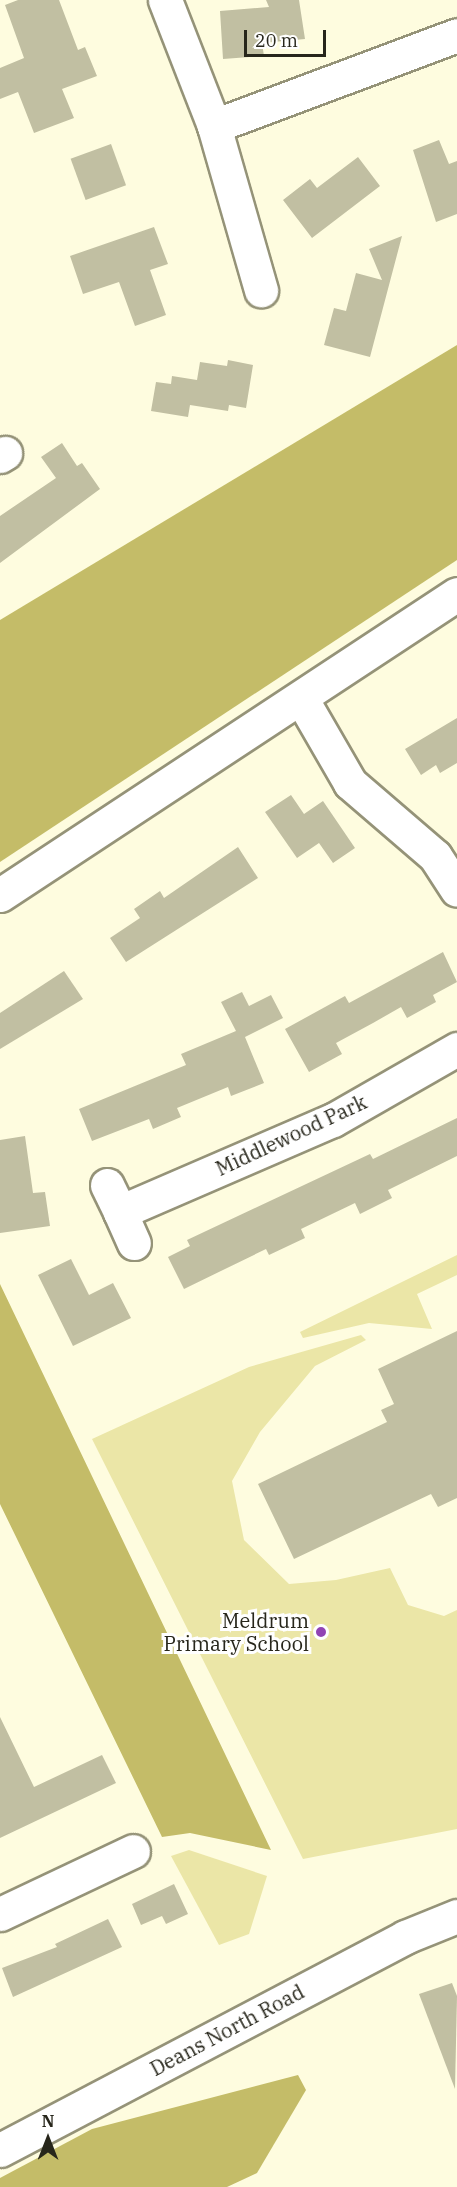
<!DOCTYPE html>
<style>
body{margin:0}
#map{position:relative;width:457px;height:2187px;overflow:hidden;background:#fefcdf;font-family:"IBM Plex Serif",serif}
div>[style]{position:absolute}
.green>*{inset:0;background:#ebe6a7}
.forest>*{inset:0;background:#c4bc68}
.building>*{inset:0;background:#c1bfa2;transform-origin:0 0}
.roads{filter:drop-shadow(2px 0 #959378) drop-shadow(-2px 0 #959378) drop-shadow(0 2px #959378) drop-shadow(0 -2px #959378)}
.minor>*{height:33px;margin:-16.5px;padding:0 16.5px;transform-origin:16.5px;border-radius:16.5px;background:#fff}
.tertiary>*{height:33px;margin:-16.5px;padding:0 16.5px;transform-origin:16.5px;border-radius:16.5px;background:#fff}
.dots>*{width:16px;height:16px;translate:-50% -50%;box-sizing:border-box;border:3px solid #fff;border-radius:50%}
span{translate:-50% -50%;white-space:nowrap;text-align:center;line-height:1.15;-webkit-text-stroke:6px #fff;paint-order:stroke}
.street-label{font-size:20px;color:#27261b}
.poi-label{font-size:20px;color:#27261b}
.right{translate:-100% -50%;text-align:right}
.north{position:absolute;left:18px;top:2109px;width:60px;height:60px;-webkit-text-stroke:4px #fff;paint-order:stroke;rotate:0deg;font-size:16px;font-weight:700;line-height:24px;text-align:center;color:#27261b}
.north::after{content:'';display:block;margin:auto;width:21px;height:27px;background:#27261b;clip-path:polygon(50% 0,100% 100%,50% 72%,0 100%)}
.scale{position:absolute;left:244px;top:30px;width:82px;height:27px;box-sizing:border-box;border:3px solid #27261b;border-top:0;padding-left:8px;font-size:18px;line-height:21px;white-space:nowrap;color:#27261b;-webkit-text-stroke:4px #fff;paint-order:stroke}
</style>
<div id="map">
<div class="green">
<i style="clip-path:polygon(457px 1255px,457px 1275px,417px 1294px,432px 1329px,369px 1323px,303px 1338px,300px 1332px)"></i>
<i style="clip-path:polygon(361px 1335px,366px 1340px,315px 1366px,260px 1432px,232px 1481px,244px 1540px,289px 1584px,336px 1580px,390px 1568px,408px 1605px,444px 1616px,457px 1610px,457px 1829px,303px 1859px,92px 1439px,249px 1367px)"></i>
<i style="clip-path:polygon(189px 1850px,267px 1876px,249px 1934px,219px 1945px,171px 1856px)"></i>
</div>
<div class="forest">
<i style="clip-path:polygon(457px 345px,457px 560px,0 862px,0 620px)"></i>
<i style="clip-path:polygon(0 1284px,271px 1850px,190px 1833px,162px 1837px,0 1504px)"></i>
<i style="clip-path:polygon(298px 2075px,306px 2090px,257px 2173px,227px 2187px,0 2187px,0 2178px,92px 2129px)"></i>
</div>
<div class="building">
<i style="clip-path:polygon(18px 0,59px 0,78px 50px,85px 47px,97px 76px,62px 89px,74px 118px,34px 133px,18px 92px,0 99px,0 68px,24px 58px,5px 5px)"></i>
<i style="clip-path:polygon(266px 0,299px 0,305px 39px,262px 43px,264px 56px,223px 59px,220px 11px,269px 7px)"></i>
<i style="clip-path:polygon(439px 140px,449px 164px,457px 161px,457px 214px,436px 222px,413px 150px)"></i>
<i style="left:111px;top:144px;width:44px;height:43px;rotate:70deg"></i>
<i style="clip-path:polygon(358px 157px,380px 186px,312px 238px,283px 200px,310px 179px,317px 188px)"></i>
<i style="clip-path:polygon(154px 227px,168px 264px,150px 270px,166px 315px,135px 326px,119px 282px,83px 294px,70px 256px)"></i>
<i style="clip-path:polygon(402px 236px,370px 357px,324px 345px,334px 308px,346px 311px,356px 273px,382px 280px,369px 249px)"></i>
<i style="clip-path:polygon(228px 360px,253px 365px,246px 408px,229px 405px,228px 411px,190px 405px,188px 417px,151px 411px,156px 382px,171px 384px,172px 376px,197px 380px,200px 362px,227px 366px)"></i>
<i style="clip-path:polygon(62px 443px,77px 466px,82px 463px,100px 489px,0 563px,0 516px,56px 478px,41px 457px)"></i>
<i style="clip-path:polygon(457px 718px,457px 763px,440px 773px,436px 765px,421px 775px,405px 749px)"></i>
<i style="clip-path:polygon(291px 795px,304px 814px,323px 801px,355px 848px,333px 863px,319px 843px,297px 858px,265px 812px)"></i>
<i style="clip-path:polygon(238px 847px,258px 878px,126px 962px,110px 938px,140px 918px,134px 909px,160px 891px,164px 898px)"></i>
<i style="clip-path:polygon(443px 952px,457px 982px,433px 995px,436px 1002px,407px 1018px,401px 1007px,373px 1023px,336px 1043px,342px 1054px,309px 1072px,285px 1029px,345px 996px,349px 1003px)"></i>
<i style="clip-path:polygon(64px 971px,83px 999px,0 1049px,0 1013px)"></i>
<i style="clip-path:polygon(242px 992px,249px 1006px,271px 995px,283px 1018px,245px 1037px,264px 1083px,231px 1096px,228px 1087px,177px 1108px,181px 1117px,153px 1129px,149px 1119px,92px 1141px,79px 1109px,186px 1065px,181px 1054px,236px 1031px,221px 1002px)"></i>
<i style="clip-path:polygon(457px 1118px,457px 1156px,388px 1190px,392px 1198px,360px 1214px,355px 1203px,301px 1229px,305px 1238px,269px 1255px,266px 1249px,184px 1289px,168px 1257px,190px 1246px,187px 1240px,370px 1154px,373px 1159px)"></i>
<i style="clip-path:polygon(25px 1136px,33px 1193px,45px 1192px,50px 1226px,0 1233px,0 1140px)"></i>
<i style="clip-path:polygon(71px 1259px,89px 1295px,113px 1283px,131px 1318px,73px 1346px,38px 1275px)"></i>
<i style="clip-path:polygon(457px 1331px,457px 1498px,438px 1507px,431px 1494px,294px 1559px,258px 1484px,387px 1422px,381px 1410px,394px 1404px,378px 1369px)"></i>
<i style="clip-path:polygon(0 1717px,34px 1787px,102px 1755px,116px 1783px,0 1838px)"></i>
<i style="clip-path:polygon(174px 1884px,188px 1914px,166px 1924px,162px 1916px,141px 1925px,132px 1904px)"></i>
<i style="clip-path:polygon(108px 1919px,122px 1947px,13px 1997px,2px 1968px,57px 1947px,55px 1944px)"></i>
<i style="clip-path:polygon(452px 1983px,457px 1996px,455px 2089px,419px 1994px)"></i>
</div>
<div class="roads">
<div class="minor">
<i style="left:165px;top:0;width:135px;rotate:68.7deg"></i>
<i style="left:214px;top:126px;width:171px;rotate:74deg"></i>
<i style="left:214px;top:126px;width:259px;rotate:-20.5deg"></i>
<i style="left:0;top:456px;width:6px;rotate:-31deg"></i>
<i style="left:301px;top:698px;width:98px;rotate:60deg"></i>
<i style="left:350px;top:783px;width:112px;rotate:40.7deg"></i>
<i style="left:435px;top:856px;width:40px;rotate:57.1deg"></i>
<i style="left:0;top:895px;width:547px;rotate:-33.37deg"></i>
<i style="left:107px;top:1185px;width:30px;rotate:64deg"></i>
<i style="left:120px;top:1212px;width:232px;rotate:-23.4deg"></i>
<i style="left:333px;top:1120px;width:143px;rotate:-29.8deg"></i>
<i style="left:120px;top:1212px;width:34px;rotate:66deg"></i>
<i style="left:0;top:1914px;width:147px;rotate:-25.3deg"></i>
</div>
<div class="tertiary">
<i style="left:0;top:2150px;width:458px;rotate:-27.7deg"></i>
<i style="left:405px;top:1937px;width:56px;rotate:-22deg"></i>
</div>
</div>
<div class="dots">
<i style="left:321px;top:1632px;background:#9143b4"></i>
</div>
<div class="street-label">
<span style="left:291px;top:1135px;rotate:-25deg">Middlewood Park</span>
<span style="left:227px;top:2030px;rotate:-28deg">Deans North Road</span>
</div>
<div class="poi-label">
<span class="right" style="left:309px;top:1632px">Meldrum<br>Primary School</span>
</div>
<div class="north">N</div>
<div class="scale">20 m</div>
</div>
